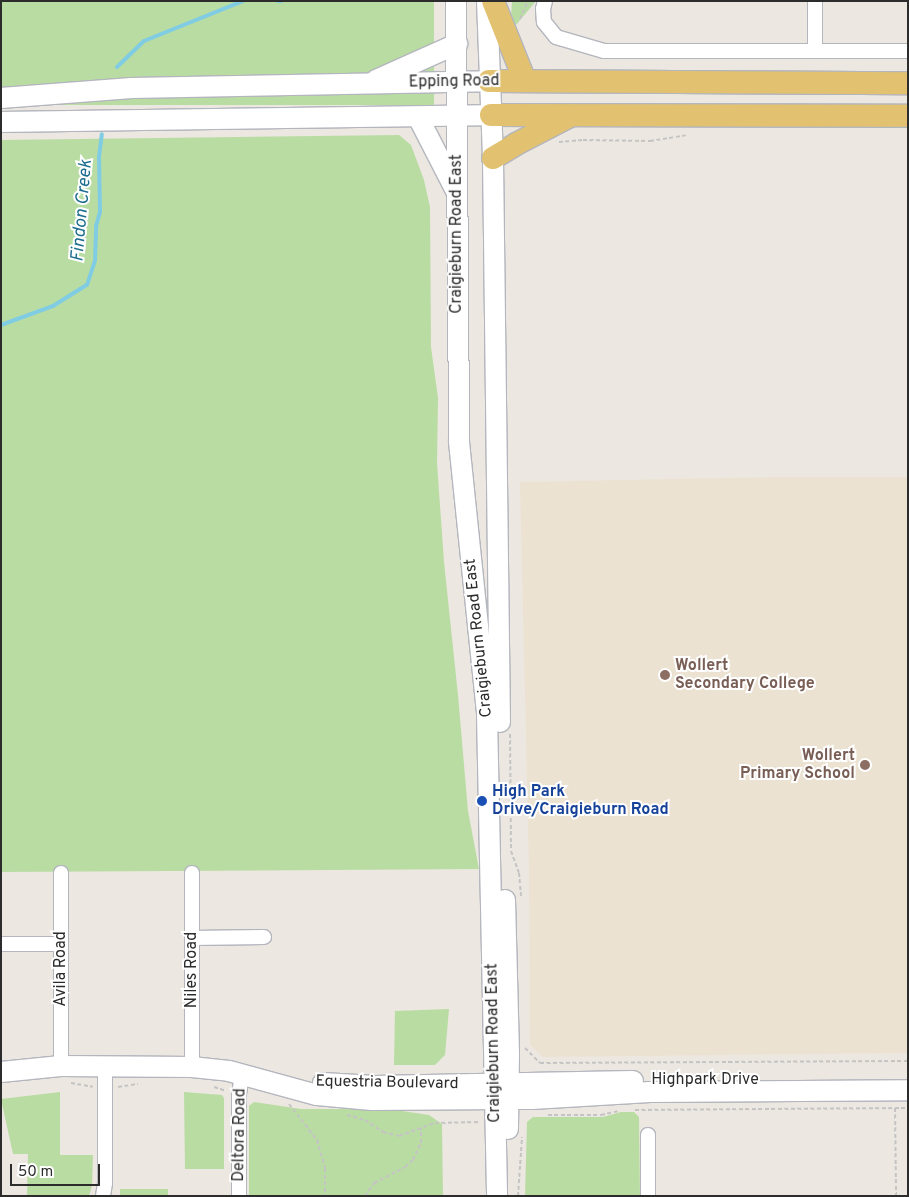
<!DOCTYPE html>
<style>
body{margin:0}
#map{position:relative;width:909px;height:1197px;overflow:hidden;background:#ece7e0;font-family:Overpass,sans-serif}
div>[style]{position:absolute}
.education>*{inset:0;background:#ece2d2}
.green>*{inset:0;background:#b9dca3;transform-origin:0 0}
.stream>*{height:4px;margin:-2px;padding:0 2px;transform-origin:2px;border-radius:2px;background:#80cce2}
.path>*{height:2px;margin-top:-1px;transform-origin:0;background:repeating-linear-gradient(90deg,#c4c4c4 0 4px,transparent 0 6.5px)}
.roads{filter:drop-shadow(1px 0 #b4b6be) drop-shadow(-1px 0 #b4b6be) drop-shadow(0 1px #b4b6be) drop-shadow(0 -1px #b4b6be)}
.street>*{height:14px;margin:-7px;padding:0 7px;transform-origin:7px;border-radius:7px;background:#fff}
.secondary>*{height:20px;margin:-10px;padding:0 10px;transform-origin:10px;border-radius:10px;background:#fff}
.primary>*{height:22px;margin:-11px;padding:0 11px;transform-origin:11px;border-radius:11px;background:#e2c270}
.dots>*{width:14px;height:14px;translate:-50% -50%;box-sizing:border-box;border:2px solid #fff;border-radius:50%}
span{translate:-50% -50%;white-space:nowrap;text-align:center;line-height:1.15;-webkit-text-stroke:4px #fff;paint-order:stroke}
.street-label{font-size:16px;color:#2c2c2c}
.education-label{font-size:16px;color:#785e54;font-weight:700}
.left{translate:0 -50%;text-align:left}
.right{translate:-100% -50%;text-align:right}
.transit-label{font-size:16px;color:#164399;font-weight:700}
.water-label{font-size:18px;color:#1d6d8f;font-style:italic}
.frame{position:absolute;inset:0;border:2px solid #2c2c2c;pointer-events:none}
.scale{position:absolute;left:10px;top:1164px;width:90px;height:22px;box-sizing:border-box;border:2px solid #2c2c2c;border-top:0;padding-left:6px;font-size:15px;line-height:18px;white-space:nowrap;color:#2c2c2c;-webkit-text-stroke:4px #fff;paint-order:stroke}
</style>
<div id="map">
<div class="education">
<i style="clip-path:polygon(771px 477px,908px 477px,908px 1053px,543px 1057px,530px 1045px,529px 868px,520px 482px)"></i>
</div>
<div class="green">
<i style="left:1px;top:1px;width:433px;height:104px"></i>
<i style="clip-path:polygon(512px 1px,536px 1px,516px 25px,511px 17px)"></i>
<i style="clip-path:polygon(399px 135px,411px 145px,424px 180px,430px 207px,431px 347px,438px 398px,437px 463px,444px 562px,458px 695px,468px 811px,479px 869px,1px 872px,1px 140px)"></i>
<i style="clip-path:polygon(449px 1009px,445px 1055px,435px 1065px,394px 1065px,395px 1011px)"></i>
<i style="clip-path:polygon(60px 1092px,60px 1155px,93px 1155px,92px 1186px,89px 1196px,27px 1196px,28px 1154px,13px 1154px,1px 1099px)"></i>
<i style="clip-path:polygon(184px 1092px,222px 1095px,224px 1098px,224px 1169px,185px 1169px)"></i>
<i style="clip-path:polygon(254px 1102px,301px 1109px,389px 1109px,429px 1115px,442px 1124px,443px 1196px,249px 1196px,249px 1106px)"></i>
<i style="clip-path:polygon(621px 1112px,634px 1112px,639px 1117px,640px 1196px,525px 1196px,527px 1122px,533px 1117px,603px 1117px)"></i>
<i style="left:120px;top:1189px;width:48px;height:7px"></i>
</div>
<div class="stream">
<i style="left:278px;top:1px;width:3px"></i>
<i style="left:117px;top:67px;width:37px;rotate:-44deg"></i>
<i style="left:144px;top:41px;width:107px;rotate:-22deg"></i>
<i style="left:1px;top:325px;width:55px;rotate:-20.1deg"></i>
<i style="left:53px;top:306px;width:40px;rotate:-32deg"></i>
<i style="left:87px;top:285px;width:26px;rotate:-72deg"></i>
<i style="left:95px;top:260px;width:34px;rotate:-88deg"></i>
<i style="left:96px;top:226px;width:15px;rotate:-74deg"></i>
<i style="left:100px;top:212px;width:55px;rotate:-91deg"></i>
<i style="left:99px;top:157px;width:23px;rotate:-83deg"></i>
</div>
<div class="path">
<i style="left:520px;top:19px;width:20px;rotate:-66deg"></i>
<i style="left:559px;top:142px;width:24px;rotate:-5deg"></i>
<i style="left:583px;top:140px;width:67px;rotate:0.9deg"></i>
<i style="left:650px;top:141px;width:36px;rotate:-9deg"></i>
<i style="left:510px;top:734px;width:117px;rotate:89.5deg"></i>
<i style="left:511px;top:851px;width:23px;rotate:70deg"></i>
<i style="left:519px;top:873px;width:23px;rotate:85deg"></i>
<i style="left:525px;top:1048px;width:21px;rotate:45deg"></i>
<i style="left:540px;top:1063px;width:368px;rotate:-0.3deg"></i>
<i style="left:71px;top:1083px;width:22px;rotate:10deg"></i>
<i style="left:118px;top:1087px;width:20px;rotate:-9deg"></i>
<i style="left:214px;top:1087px;width:13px;rotate:18deg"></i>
<i style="left:289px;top:1104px;width:46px;rotate:52.1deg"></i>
<i style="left:317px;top:1140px;width:29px;rotate:74deg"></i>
<i style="left:325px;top:1168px;width:28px;rotate:90deg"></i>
<i style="left:895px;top:1108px;width:88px;rotate:89.3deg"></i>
<i style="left:635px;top:1110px;width:273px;rotate:-0.4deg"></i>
<i style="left:347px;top:1115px;width:19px;rotate:16deg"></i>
<i style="left:365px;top:1120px;width:22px;rotate:34deg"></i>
<i style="left:383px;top:1132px;width:16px;rotate:14deg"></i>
<i style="left:399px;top:1136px;width:38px;rotate:-20deg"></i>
<i style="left:435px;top:1123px;width:45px;rotate:-1.3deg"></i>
<i style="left:548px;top:1115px;width:53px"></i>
<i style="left:601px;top:1115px;width:17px;rotate:-13deg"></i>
<i style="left:365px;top:1196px;width:16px;rotate:-55deg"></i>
<i style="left:374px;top:1183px;width:35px;rotate:-27deg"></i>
<i style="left:405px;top:1167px;width:11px;rotate:-41deg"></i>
<i style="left:413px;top:1160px;width:19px;rotate:-65deg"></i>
<i style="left:421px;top:1143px;width:15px;rotate:-90deg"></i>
<i style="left:518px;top:1196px;width:59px;rotate:-86.1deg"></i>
</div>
<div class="roads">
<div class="street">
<i style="left:545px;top:1px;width:8px;rotate:104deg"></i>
<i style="left:543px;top:9px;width:13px;rotate:86deg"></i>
<i style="left:544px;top:22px;width:19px;rotate:51deg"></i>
<i style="left:556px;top:37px;width:50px;rotate:16.3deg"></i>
<i style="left:604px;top:51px;width:304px"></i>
<i style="left:815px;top:1px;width:50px;rotate:90deg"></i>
<i style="left:192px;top:873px;width:194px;rotate:90deg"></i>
<i style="left:192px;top:938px;width:72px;rotate:-0.8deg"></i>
<i style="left:1px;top:944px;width:60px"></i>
<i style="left:61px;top:1066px;width:193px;rotate:-90deg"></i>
<i style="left:648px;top:1135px;width:61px;rotate:90deg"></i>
<i style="left:103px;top:1196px;width:13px;rotate:-81deg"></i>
<i style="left:105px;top:1183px;width:117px;rotate:-90deg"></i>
<i style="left:239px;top:1196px;width:102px;rotate:-90deg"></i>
<i style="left:239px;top:1094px;width:20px;rotate:-81deg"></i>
</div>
<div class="secondary">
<i style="left:456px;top:1px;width:441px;rotate:89.6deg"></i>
<i style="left:459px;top:442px;width:274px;rotate:84.1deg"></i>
<i style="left:487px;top:715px;width:481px;rotate:88.8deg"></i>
<i style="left:487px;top:1px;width:157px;rotate:87.8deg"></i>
<i style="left:493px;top:158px;width:564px;rotate:89.29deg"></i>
<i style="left:376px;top:80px;width:89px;rotate:-24deg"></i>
<i style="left:1px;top:98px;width:131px;rotate:-4.4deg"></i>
<i style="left:132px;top:88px;width:357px;rotate:-1.1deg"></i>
<i style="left:418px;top:117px;width:81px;rotate:62.8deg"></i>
<i style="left:1px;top:122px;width:490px;rotate:-0.8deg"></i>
<i style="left:505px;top:900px;width:154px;rotate:88.5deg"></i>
<i style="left:509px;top:1054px;width:75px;rotate:90.8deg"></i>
<i style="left:1px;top:1072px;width:60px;rotate:-5.7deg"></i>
<i style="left:61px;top:1066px;width:131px;rotate:0.4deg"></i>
<i style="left:192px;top:1067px;width:37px;rotate:6deg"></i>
<i style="left:229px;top:1071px;width:91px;rotate:15.3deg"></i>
<i style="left:317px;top:1095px;width:55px;rotate:5.2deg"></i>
<i style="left:372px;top:1100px;width:160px;rotate:-0.4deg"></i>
<i style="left:532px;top:1099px;width:118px;rotate:-3.4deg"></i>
<i style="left:650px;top:1092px;width:258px;rotate:-0.4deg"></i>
<i style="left:323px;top:1083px;width:52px;rotate:3.3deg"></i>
<i style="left:375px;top:1086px;width:258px;rotate:-1.1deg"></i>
</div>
<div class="primary">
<i style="left:493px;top:1px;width:86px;rotate:68.2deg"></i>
<i style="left:489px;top:81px;width:419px;rotate:0.3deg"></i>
<i style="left:491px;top:115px;width:417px;rotate:0.1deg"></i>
<i style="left:493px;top:158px;width:27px;rotate:-31deg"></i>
<i style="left:516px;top:144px;width:61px;rotate:-27.4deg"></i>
</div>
</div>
<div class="dots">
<i style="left:665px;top:675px;background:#8d6e63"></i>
<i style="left:865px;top:765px;background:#8d6e63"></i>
<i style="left:482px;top:801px;background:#1a4fb4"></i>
</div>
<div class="street-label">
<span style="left:454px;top:82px;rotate:-1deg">Epping Road</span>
<span style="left:457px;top:234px;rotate:-90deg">Craigieburn Road East</span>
<span style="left:479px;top:638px;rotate:-96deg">Craigieburn Road East</span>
<span style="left:61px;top:969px;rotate:-90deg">Avila Road</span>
<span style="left:192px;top:970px;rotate:-90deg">Niles Road</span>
<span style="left:494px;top:1043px;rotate:-91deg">Craigieburn Road East</span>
<span style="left:705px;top:1080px">Highpark Drive</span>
<span style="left:387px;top:1083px;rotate:1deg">Equestria Boulevard</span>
<span style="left:240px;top:1135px;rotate:-89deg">Deltora Road</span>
</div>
<div class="education-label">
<span class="left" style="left:675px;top:675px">Wollert<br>Secondary College</span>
<span class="right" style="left:855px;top:765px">Wollert<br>Primary School</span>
</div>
<div class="transit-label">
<span class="left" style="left:492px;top:801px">High Park<br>Drive/Craigieburn Road</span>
</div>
<div class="water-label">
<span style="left:83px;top:211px;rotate:-85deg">Findon Creek</span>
</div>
<div class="frame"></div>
<div class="scale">50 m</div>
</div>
